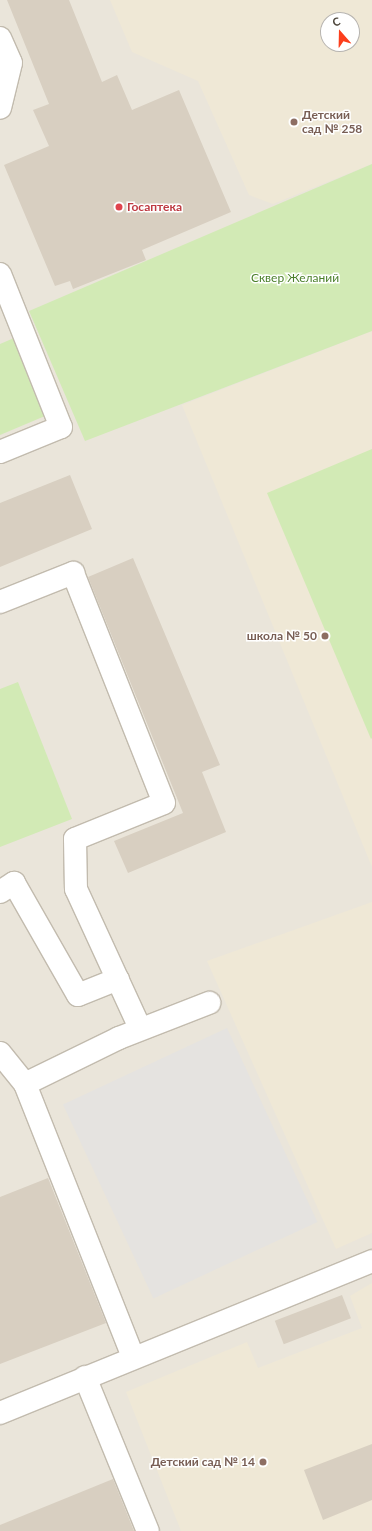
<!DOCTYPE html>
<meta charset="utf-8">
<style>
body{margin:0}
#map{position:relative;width:372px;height:1531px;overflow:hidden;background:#f6f3ec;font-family:Lato,sans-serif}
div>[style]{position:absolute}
.residential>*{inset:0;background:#eae5da}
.education>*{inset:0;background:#efe8d6}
.green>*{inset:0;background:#d2eab5}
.parking>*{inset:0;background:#e5e3e0;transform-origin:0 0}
.building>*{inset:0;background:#d8cfc1;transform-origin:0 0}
.roads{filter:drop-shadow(1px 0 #c2bbae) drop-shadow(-1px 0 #c2bbae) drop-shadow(0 1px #c2bbae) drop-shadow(0 -1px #c2bbae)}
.minor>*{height:22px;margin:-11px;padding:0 11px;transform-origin:11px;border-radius:11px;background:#fff}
.dots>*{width:11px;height:11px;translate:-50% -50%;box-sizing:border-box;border:2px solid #fff;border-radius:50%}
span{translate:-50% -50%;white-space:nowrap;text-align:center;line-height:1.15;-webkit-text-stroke:3px #fff;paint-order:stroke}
.education-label{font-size:12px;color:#785e54;font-weight:700}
.left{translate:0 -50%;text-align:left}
.right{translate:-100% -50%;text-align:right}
.health-label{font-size:12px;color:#be3a42;font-weight:700}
.park-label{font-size:12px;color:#4a7f2a}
.north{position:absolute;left:320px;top:12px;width:40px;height:40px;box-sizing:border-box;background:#fff;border:1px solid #b7b4b0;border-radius:50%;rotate:340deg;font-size:11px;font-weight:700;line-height:16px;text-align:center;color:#4b4439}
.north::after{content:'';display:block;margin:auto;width:14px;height:18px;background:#fc3f1d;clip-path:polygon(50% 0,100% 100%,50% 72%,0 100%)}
</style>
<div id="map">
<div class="residential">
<i style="clip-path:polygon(evenodd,0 0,372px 0,372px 1531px,0 1531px,0 0,328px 20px,352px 20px,352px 44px,328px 44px,328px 20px)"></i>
</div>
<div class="education">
<i style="clip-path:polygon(evenodd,110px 0,372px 0,372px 164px,273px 204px,249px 195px,198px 81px,132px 52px,110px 0,328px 20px,352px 20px,352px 44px,328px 44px,328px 20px)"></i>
<i style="clip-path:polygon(372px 331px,372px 867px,182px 405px)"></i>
<i style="clip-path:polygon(372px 902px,372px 1233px,336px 1249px,207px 961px)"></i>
<i style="clip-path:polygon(372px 1283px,372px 1531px,181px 1531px,126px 1392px,247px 1342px,258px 1368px,362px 1328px,350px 1296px)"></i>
</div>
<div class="green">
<i style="clip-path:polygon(372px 164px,372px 331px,85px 441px,29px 311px)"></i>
<i style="clip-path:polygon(14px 338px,45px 416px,0 435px,0 344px)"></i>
<i style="clip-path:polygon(372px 449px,372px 738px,371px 739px,267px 493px)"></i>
<i style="clip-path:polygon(18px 682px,72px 819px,0 847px,0 689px)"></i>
</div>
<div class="parking">
<i style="left:227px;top:1028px;width:214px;height:181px;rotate:65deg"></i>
</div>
<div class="building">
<i style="clip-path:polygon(7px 0,69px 0,102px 82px,117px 75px,132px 110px,179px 90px,231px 212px,142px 250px,146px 260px,73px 289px,70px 281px,55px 286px,4px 165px,49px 146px,33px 110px,49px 104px)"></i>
<i style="clip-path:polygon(70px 475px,92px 529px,0 567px,0 503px)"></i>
<i style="clip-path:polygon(133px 558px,220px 765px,202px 772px,226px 832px,128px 873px,114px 841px,183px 813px,88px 577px)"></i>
<i style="clip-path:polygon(48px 1178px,106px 1323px,0 1364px,0 1197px)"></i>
<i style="left:342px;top:1295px;width:25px;height:72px;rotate:69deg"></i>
<i style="clip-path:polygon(372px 1444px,372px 1500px,323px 1520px,304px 1470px)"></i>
<i style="clip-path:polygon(113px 1479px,134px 1531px,0 1531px,0 1525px)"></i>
</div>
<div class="roads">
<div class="minor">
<i style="left:0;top:38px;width:27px;rotate:66deg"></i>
<i style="left:11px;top:63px;width:46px;rotate:103.7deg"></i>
<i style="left:0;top:274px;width:165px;rotate:68.3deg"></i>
<i style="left:61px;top:427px;width:66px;rotate:157.7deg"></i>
<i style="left:0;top:602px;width:79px;rotate:-21.7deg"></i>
<i style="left:73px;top:573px;width:247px;rotate:68.4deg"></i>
<i style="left:164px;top:803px;width:96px;rotate:158deg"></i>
<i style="left:75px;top:839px;width:50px;rotate:88.9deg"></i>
<i style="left:76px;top:889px;width:153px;rotate:65.3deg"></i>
<i style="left:0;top:892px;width:17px;rotate:-33deg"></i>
<i style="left:14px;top:883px;width:129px;rotate:60.3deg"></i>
<i style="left:78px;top:995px;width:43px;rotate:-21.8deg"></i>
<i style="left:0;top:1053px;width:40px;rotate:51deg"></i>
<i style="left:25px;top:1084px;width:294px;rotate:68.4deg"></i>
<i style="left:25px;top:1084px;width:105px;rotate:-26.1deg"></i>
<i style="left:119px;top:1038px;width:97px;rotate:-21.3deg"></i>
<i style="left:85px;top:1377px;width:166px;rotate:67.8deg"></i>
<i style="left:0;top:1413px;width:402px;rotate:-22.2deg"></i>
</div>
</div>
<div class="dots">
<i style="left:294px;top:122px;background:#8d6e63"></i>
<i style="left:119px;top:207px;background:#e0444e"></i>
<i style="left:325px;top:636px;background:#8d6e63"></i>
<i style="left:263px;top:1462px;background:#8d6e63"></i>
</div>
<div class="education-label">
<span class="left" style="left:302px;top:122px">Детский<br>сад № 258</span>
<span class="right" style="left:317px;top:636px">школа № 50</span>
<span class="right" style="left:255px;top:1462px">Детский сад № 14</span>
</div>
<div class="health-label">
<span class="left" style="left:127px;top:207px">Госаптека</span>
</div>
<div class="park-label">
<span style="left:295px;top:278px">Сквер Желаний</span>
</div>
<div class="north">С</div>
</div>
